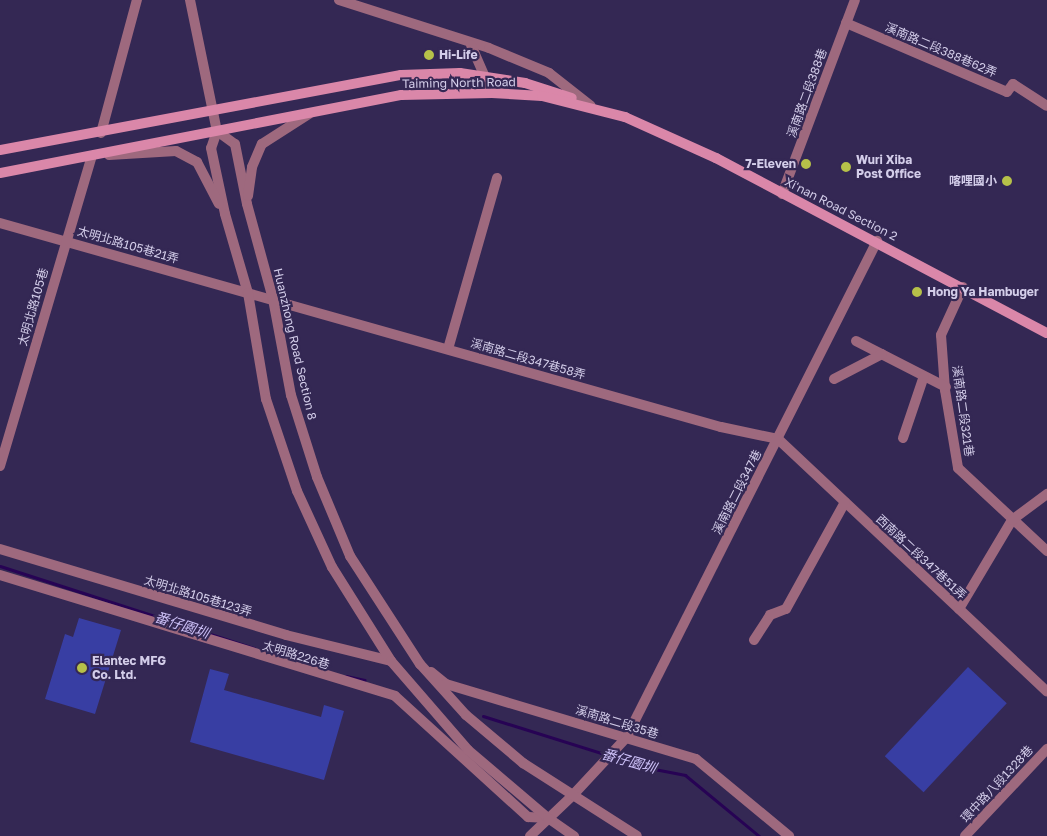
<!DOCTYPE html>
<meta charset="utf-8">
<style>
body{margin:0}
#map{position:relative;width:1047px;height:836px;overflow:hidden;background:#342854;font-family:"Golos Text","Noto Sans TC",sans-serif}
div>[style]{position:absolute}
.stream>*{height:3px;margin:-1.5px;padding:0 1.5px;transform-origin:1.5px;border-radius:1.5px;background:#270354}
.building>*{inset:0;background:#383ea3;transform-origin:0 0}
.minor>*{height:10px;margin:-5px;padding:0 5px;transform-origin:5px;border-radius:5px;background:#9e697e}
.tertiary>*{height:10px;margin:-5px;padding:0 5px;transform-origin:5px;border-radius:5px;background:#9e697e}
.secondary>*{height:10px;margin:-5px;padding:0 5px;transform-origin:5px;border-radius:5px;background:#da87a9}
.dots>*{width:14px;height:14px;translate:-50% -50%;box-sizing:border-box;border:2px solid #342854;border-radius:50%}
span{translate:-50% -50%;white-space:nowrap;text-align:center;line-height:1.15;-webkit-text-stroke:4.5px #342854;paint-order:stroke}
.street-label{font-size:12px;color:#d3cde9}
.poi-label{font-size:12px;color:#d3cde9;font-weight:700}
.left{translate:0 -50%;text-align:left}
.right{translate:-100% -50%;text-align:right}
.water-label{font-size:14px;color:#cbbff6;font-style:italic}
</style>
<div id="map">
<div class="stream">
<i style="left:0;top:566px;width:267px;rotate:17.9deg"></i>
<i style="left:346px;top:676px;width:19px;rotate:12deg"></i>
<i style="left:483px;top:716px;width:174px;rotate:17.4deg"></i>
<i style="left:649px;top:768px;width:37px;rotate:11deg"></i>
<i style="left:685px;top:775px;width:96px;rotate:39.5deg"></i>
</div>
<div class="building">
<i style="clip-path:polygon(79px 618px,121px 630px,95px 714px,45px 699px,65px 634px,73px 637px)"></i>
<i style="left:968px;top:667px;width:53px;height:122px;rotate:43deg"></i>
<i style="clip-path:polygon(210px 669px,229px 674px,224px 690px,321px 717px,324px 705px,344px 711px,324px 780px,190px 742px)"></i>
</div>
<div class="minor">
<i style="left:846px;top:23px;width:175px;rotate:23.2deg"></i>
<i style="left:1007px;top:92px;width:10px;rotate:-53deg"></i>
<i style="left:1013px;top:84px;width:40px;rotate:32.9deg"></i>
<i style="left:101px;top:133px;width:138px;rotate:-74.9deg"></i>
<i style="left:782px;top:194px;width:207px;rotate:-69.4deg"></i>
<i style="left:0;top:223px;width:749px;rotate:15.8deg"></i>
<i style="left:721px;top:427px;width:58px;rotate:11.9deg"></i>
<i style="left:778px;top:439px;width:369px;rotate:43.2deg"></i>
<i style="left:963px;top:287px;width:53px;rotate:114.6deg"></i>
<i style="left:941px;top:335px;width:55px;rotate:85.8deg"></i>
<i style="left:945px;top:390px;width:79px;rotate:80.5deg"></i>
<i style="left:958px;top:468px;width:122px;rotate:43deg"></i>
<i style="left:856px;top:341px;width:101px;rotate:27.1deg"></i>
<i style="left:448px;top:349px;width:178px;rotate:-74deg"></i>
<i style="left:834px;top:379px;width:54px;rotate:-27.5deg"></i>
<i style="left:903px;top:438px;width:65px;rotate:-71.3deg"></i>
<i style="left:0;top:466px;width:323px;rotate:-73.5deg"></i>
<i style="left:0;top:549px;width:299px;rotate:16.7deg"></i>
<i style="left:286px;top:635px;width:108px;rotate:13.9deg"></i>
<i style="left:0;top:575px;width:413px;rotate:17deg"></i>
<i style="left:395px;top:696px;width:180px;rotate:42.3deg"></i>
<i style="left:528px;top:817px;width:20px;rotate:3deg"></i>
<i style="left:959px;top:609px;width:104px;rotate:-59.2deg"></i>
<i style="left:1012px;top:520px;width:44px;rotate:-36.6deg"></i>
<i style="left:754px;top:640px;width:30px;rotate:-57deg"></i>
<i style="left:770px;top:615px;width:17px;rotate:-21deg"></i>
<i style="left:786px;top:609px;width:122px;rotate:-61.1deg"></i>
<i style="left:431px;top:672px;width:19px;rotate:39deg"></i>
<i style="left:446px;top:684px;width:261px;rotate:16.7deg"></i>
<i style="left:696px;top:759px;width:121px;rotate:39.6deg"></i>
<i style="left:530px;top:836px;width:59px;rotate:-43.6deg"></i>
<i style="left:573px;top:795px;width:78px;rotate:-47.1deg"></i>
<i style="left:626px;top:738px;width:557px;rotate:-63.2deg"></i>
<i style="left:965px;top:836px;width:120px;rotate:-46.7deg"></i>
</div>
<div class="tertiary">
<i style="left:190px;top:0;width:134px;rotate:78.4deg"></i>
<i style="left:217px;top:131px;width:18px;rotate:109deg"></i>
<i style="left:211px;top:148px;width:67px;rotate:78deg"></i>
<i style="left:225px;top:214px;width:82px;rotate:73.8deg"></i>
<i style="left:248px;top:293px;width:108px;rotate:80.4deg"></i>
<i style="left:266px;top:399px;width:97px;rotate:71.4deg"></i>
<i style="left:297px;top:491px;width:84px;rotate:65.3deg"></i>
<i style="left:332px;top:567px;width:111px;rotate:57.9deg"></i>
<i style="left:391px;top:661px;width:118px;rotate:49.1deg"></i>
<i style="left:468px;top:750px;width:105px;rotate:40.4deg"></i>
<i style="left:548px;top:818px;width:32px;rotate:35deg"></i>
<i style="left:339px;top:0;width:157px;rotate:17.7deg"></i>
<i style="left:489px;top:48px;width:65px;rotate:22.6deg"></i>
<i style="left:549px;top:73px;width:53px;rotate:38.2deg"></i>
<i style="left:471px;top:45px;width:52px;rotate:66.4deg"></i>
<i style="left:217px;top:131px;width:22px;rotate:36deg"></i>
<i style="left:235px;top:144px;width:61px;rotate:78.7deg"></i>
<i style="left:247px;top:204px;width:98px;rotate:74.7deg"></i>
<i style="left:273px;top:299px;width:98px;rotate:79.4deg"></i>
<i style="left:291px;top:395px;width:86px;rotate:72.4deg"></i>
<i style="left:317px;top:477px;width:86px;rotate:67.3deg"></i>
<i style="left:350px;top:556px;width:129px;rotate:57.1deg"></i>
<i style="left:420px;top:664px;width:69px;rotate:48deg"></i>
<i style="left:466px;top:715px;width:75px;rotate:40.1deg"></i>
<i style="left:523px;top:763px;width:135px;rotate:32.6deg"></i>
<i style="left:109px;top:155px;width:67px;rotate:-3.4deg"></i>
<i style="left:176px;top:151px;width:24px;rotate:28deg"></i>
<i style="left:197px;top:162px;width:47px;rotate:62.4deg"></i>
<i style="left:248px;top:196px;width:29px;rotate:-82deg"></i>
<i style="left:252px;top:167px;width:25px;rotate:-67deg"></i>
<i style="left:262px;top:144px;width:56px;rotate:-32.6deg"></i>
</div>
<div class="secondary">
<i style="left:0;top:150px;width:408px;rotate:-10.6deg"></i>
<i style="left:401px;top:75px;width:59px;rotate:-1.9deg"></i>
<i style="left:460px;top:73px;width:66px;rotate:8.7deg"></i>
<i style="left:525px;top:83px;width:49px;rotate:17.7deg"></i>
<i style="left:0;top:173px;width:409px;rotate:-11deg"></i>
<i style="left:401px;top:95px;width:91px;rotate:-1.3deg"></i>
<i style="left:492px;top:93px;width:50px;rotate:3.4deg"></i>
<i style="left:542px;top:96px;width:86px;rotate:14.2deg"></i>
<i style="left:625px;top:117px;width:100px;rotate:24.3deg"></i>
<i style="left:716px;top:158px;width:374px;rotate:27.9deg"></i>
</div>
<div class="dots">
<i style="left:429px;top:55px;background:#b6c149"></i>
<i style="left:806px;top:164px;background:#b6c149"></i>
<i style="left:846px;top:167px;background:#b6c149"></i>
<i style="left:1007px;top:181px;background:#b6c149"></i>
<i style="left:917px;top:292px;background:#b6c149"></i>
<i style="left:82px;top:668px;background:#b6c149"></i>
</div>
<div class="street-label">
<span style="left:941px;top:50px;rotate:23deg">溪南路二段388巷62弄</span>
<span style="left:459px;top:83px;rotate:-1deg">Taiming North Road</span>
<span style="left:807px;top:93px;rotate:-70deg">溪南路二段388巷</span>
<span style="left:841px;top:209px;rotate:27deg">Xi'nan Road Section 2</span>
<span style="left:128px;top:245px;rotate:16deg">太明北路105巷21弄</span>
<span style="left:33px;top:307px;rotate:-74deg">太明北路105巷</span>
<span style="left:295px;top:344px;rotate:77deg">Huanzhong Road Section 8</span>
<span style="left:528px;top:359px;rotate:16deg">溪南路二段347巷58弄</span>
<span style="left:963px;top:411px;rotate:82deg">溪南路二段321巷</span>
<span style="left:737px;top:492px;rotate:-63deg">溪南路二段347巷</span>
<span style="left:921px;top:557px;rotate:43deg">西南路二段347巷51弄</span>
<span style="left:198px;top:596px;rotate:17deg">太明北路105巷123弄</span>
<span style="left:296px;top:655px;rotate:17deg">太明路226巷</span>
<span style="left:617px;top:722px;rotate:17deg">溪南路二段35巷</span>
<span style="left:997px;top:784px;rotate:-47deg">環中路八段1328巷</span>
</div>
<div class="poi-label">
<span class="left" style="left:439px;top:55px">Hi-Life</span>
<span class="left" style="left:856px;top:167px">Wuri Xiba<br>Post Office</span>
<span class="right" style="left:796px;top:164px">7-Eleven</span>
<span class="right" style="left:997px;top:181px">喀哩國小</span>
<span class="left" style="left:927px;top:292px">Hong Ya Hambuger</span>
<span class="left" style="left:92px;top:668px">Elantec MFG<br>Co. Ltd.</span>
</div>
<div class="water-label">
<span style="left:182px;top:625px;rotate:18deg">番仔園圳</span>
<span style="left:629px;top:761px;rotate:16deg">番仔園圳</span>
</div>
</div>
